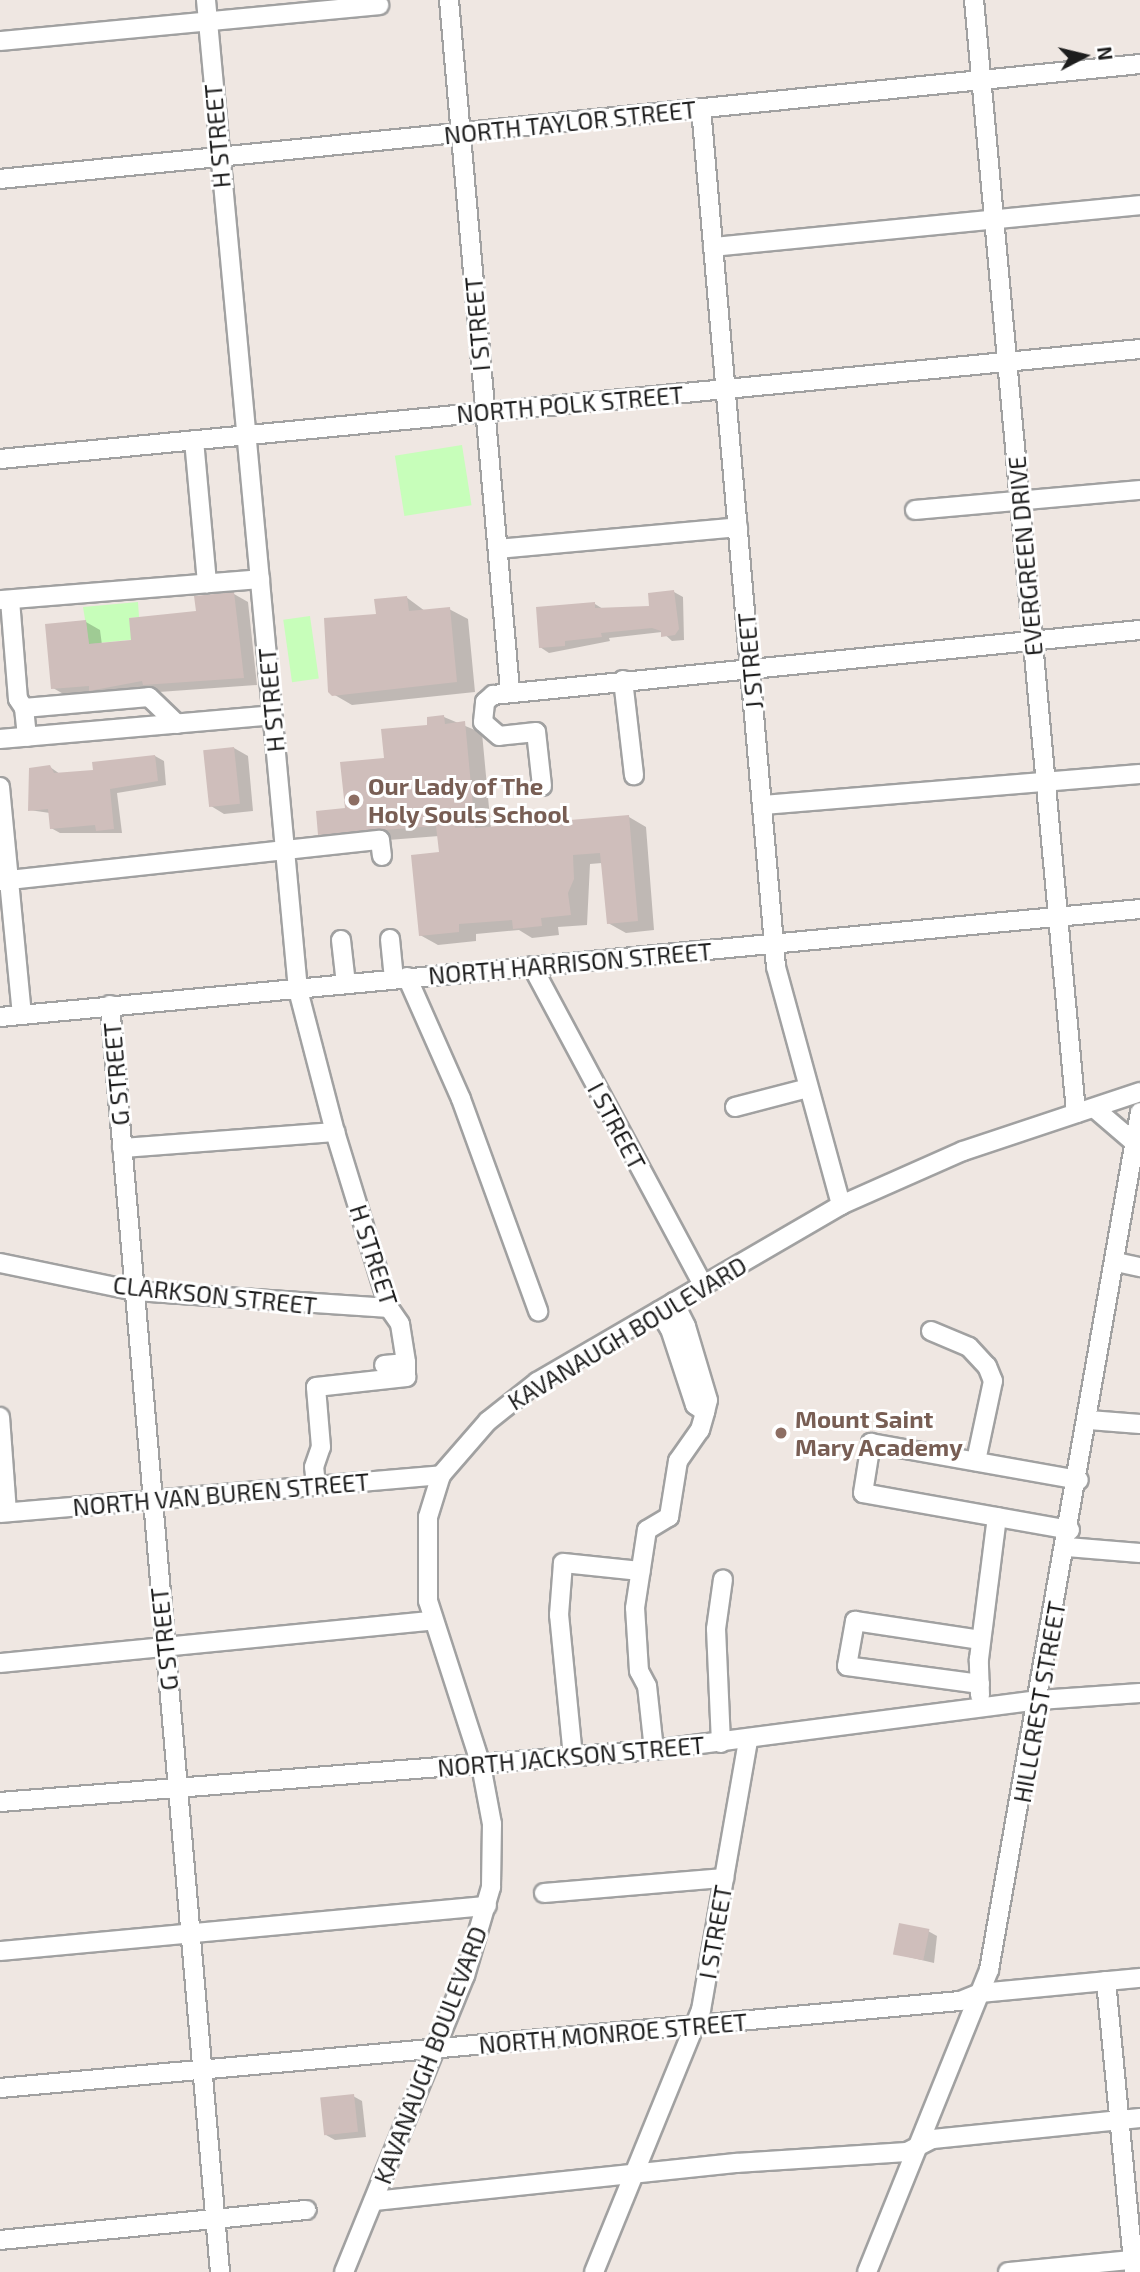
<!DOCTYPE html>
<style>
body{margin:0}
#map{position:relative;width:1140px;height:2272px;overflow:hidden;background:#efe7e2;font-family:"Exo 2",sans-serif}
div>[style]{position:absolute}
.park>*{inset:0;background:#c7feba;transform-origin:0 0}
.shadow>*{inset:0;background:#0003}
.building>*{inset:0;background:#cfbebb;transform-origin:0 0}
.roads{filter:drop-shadow(2px 0 #a1a1a1) drop-shadow(-2px 0 #a1a1a1) drop-shadow(0 2px #a1a1a1) drop-shadow(0 -2px #a1a1a1)}
.minor>*{height:18px;margin:-9px;padding:0 9px;transform-origin:9px;border-radius:9px;background:#fff}
.dots>*{width:19px;height:19px;translate:-50% -50%;box-sizing:border-box;border:4px solid #fff;border-radius:50%}
span{translate:-50% -50%;white-space:nowrap;text-align:center;line-height:1.15;-webkit-text-stroke:6px #fff;paint-order:stroke}
.street-label{font-size:24px;color:#1d1d1d}
.education-label{font-size:24px;color:#785e54;font-weight:700}
.left{translate:0 -50%;text-align:left}
.north{position:absolute;left:1049px;top:21px;width:70px;height:70px;-webkit-text-stroke:5px #fff;paint-order:stroke;rotate:83deg;font-size:19px;font-weight:700;line-height:28px;text-align:center;color:#1d1d1d}
.north::after{content:'';display:block;margin:auto;width:24px;height:32px;background:#1d1d1d;clip-path:polygon(50% 0,100% 100%,50% 72%,0 100%)}
</style>
<div id="map">
<div class="park">
<i style="left:462px;top:445px;width:61px;height:68px;rotate:81deg"></i>
<i style="clip-path:polygon(138px 602px,139px 617px,129px 618px,138px 639px,89px 644px,83px 607px)"></i>
<i style="left:310px;top:616px;width:63px;height:27px;rotate:82deg"></i>
</div>
<div class="shadow">
<i style="clip-path:polygon(674px 592px,683px 597px,684px 640px,672px 641px,662px 632px,609px 638px,610px 641px,549px 653px,540px 647px,595px 604px,603px 609px,651px 607px)"></i>
<i style="clip-path:polygon(234px 594px,248px 602px,257px 685px,159px 692px,152px 689px,105px 698px,67px 696px,53px 688px,86px 622px,100px 630px,102px 645px,133px 642px)"></i>
<i style="clip-path:polygon(406px 597px,425px 611px,449px 609px,468px 619px,475px 692px,352px 705px,333px 694px,378px 615px)"></i>
<i style="clip-path:polygon(444px 717px,482px 733px,491px 829px,629px 817px,646px 827px,654px 930px,626px 933px,608px 923px,602px 863px,590px 864px,587px 925px,558px 927px,559px 935px,532px 938px,519px 930px,476px 934px,476px 941px,438px 945px,420px 935px,441px 854px,439px 836px,337px 844px,320px 834px,347px 810px,386px 760px)"></i>
<i style="clip-path:polygon(234px 748px,248px 756px,253px 811px,224px 814px,211px 806px)"></i>
<i style="clip-path:polygon(155px 756px,164px 761px,166px 785px,117px 793px,122px 833px,60px 833px,51px 828px,50px 813px,29px 810px,50px 767px,60px 774px,95px 772px)"></i>
<i style="clip-path:polygon(928px 1931px,937px 1936px,934px 1963px,896px 1954px)"></i>
<i style="clip-path:polygon(353px 2096px,362px 2101px,366px 2137px,335px 2140px,326px 2135px)"></i>
</div>
<div class="building">
<i style="clip-path:polygon(674px 590px,679px 629px,675px 635px,661px 637px,661px 631px,652px 628px,601px 633px,602px 637px,565px 641px,565px 646px,539px 648px,536px 607px,595px 602px,595px 608px,649px 606px,648px 593px)"></i>
<i style="clip-path:polygon(234px 592px,244px 678px,143px 685px,142px 681px,89px 691px,89px 686px,51px 689px,45px 624px,86px 620px,89px 644px,131px 640px,129px 618px,196px 611px,194px 596px)"></i>
<i style="clip-path:polygon(407px 596px,409px 611px,450px 607px,457px 682px,332px 696px,328px 692px,324px 618px,376px 614px,374px 599px)"></i>
<i style="clip-path:polygon(444px 715px,445px 724px,465px 721px,475px 828px,629px 815px,638px 921px,607px 924px,600px 853px,573px 855px,574px 879px,568px 893px,571px 915px,541px 918px,542px 926px,513px 929px,512px 920px,459px 924px,459px 932px,419px 936px,411px 855px,439px 852px,436px 826px,318px 835px,316px 811px,345px 808px,340px 762px,384px 758px,381px 729px,427px 725px,427px 717px)"></i>
<i style="left:234px;top:747px;width:57px;height:31px;rotate:84deg"></i>
<i style="clip-path:polygon(155px 755px,158px 781px,110px 789px,114px 829px,96px 831px,95px 825px,50px 829px,48px 809px,28px 811px,29px 768px,50px 765px,54px 773px,93px 770px,92px 762px)"></i>
<i style="left:899px;top:1923px;width:31px;height:32px;rotate:11deg"></i>
<i style="left:354px;top:2094px;width:38px;height:34px;rotate:84deg"></i>
</div>
<div class="roads">
<div class="minor">
<i style="left:206px;top:0;width:994px;rotate:84.69deg"></i>
<i style="left:298px;top:990px;width:147px;rotate:75.4deg"></i>
<i style="left:335px;top:1132px;width:184px;rotate:72.9deg"></i>
<i style="left:389px;top:1308px;width:19px;rotate:55deg"></i>
<i style="left:400px;top:1324px;width:39px;rotate:81deg"></i>
<i style="left:406px;top:1363px;width:22px;rotate:175deg"></i>
<i style="left:449px;top:0;width:693px;rotate:84.95deg"></i>
<i style="left:974px;top:0;width:1118px;rotate:84.76deg"></i>
<i style="left:0;top:41px;width:381px;rotate:-5.4deg"></i>
<i style="left:701px;top:108px;width:862px;rotate:85.01deg"></i>
<i style="left:776px;top:967px;width:247px;rotate:74.7deg"></i>
<i style="left:0;top:179px;width:1146px;rotate:-5.76deg"></i>
<i style="left:713px;top:247px;width:429px;rotate:-5.6deg"></i>
<i style="left:194px;top:440px;width:144px;rotate:84.8deg"></i>
<i style="left:0;top:459px;width:1145px;rotate:-5.51deg"></i>
<i style="left:915px;top:510px;width:226px;rotate:-5.1deg"></i>
<i style="left:498px;top:549px;width:241px;rotate:-5.2deg"></i>
<i style="left:0;top:600px;width:261px;rotate:-4.6deg"></i>
<i style="left:10px;top:600px;width:99px;rotate:85.4deg"></i>
<i style="left:18px;top:699px;width:11px;rotate:56deg"></i>
<i style="left:24px;top:708px;width:29px;rotate:84deg"></i>
<i style="left:623px;top:680px;width:96px;rotate:83.4deg"></i>
<i style="left:24px;top:708px;width:125px;rotate:-5deg"></i>
<i style="left:149px;top:697px;width:39px;rotate:44deg"></i>
<i style="left:0;top:739px;width:273px;rotate:-5deg"></i>
<i style="left:542px;top:786px;width:54px;rotate:-96.3deg"></i>
<i style="left:536px;top:732px;width:37px;rotate:174deg"></i>
<i style="left:499px;top:736px;width:21px;rotate:-139deg"></i>
<i style="left:483px;top:722px;width:20px;rotate:-84deg"></i>
<i style="left:485px;top:702px;width:11px;rotate:-41deg"></i>
<i style="left:493px;top:695px;width:650px;rotate:-5.74deg"></i>
<i style="left:0;top:787px;width:229px;rotate:84.5deg"></i>
<i style="left:763px;top:805px;width:378px;rotate:-4.7deg"></i>
<i style="left:0;top:881px;width:382px;rotate:-6.2deg"></i>
<i style="left:380px;top:840px;width:16px;rotate:83deg"></i>
<i style="left:390px;top:939px;width:40px;rotate:84.3deg"></i>
<i style="left:341px;top:940px;width:44px;rotate:83.5deg"></i>
<i style="left:532px;top:966px;width:362px;rotate:61.8deg"></i>
<i style="left:407px;top:977px;width:133px;rotate:66.1deg"></i>
<i style="left:461px;top:1099px;width:226px;rotate:70deg"></i>
<i style="left:110px;top:1005px;width:1272px;rotate:85.04deg"></i>
<i style="left:0;top:1017px;width:1145px;rotate:-5.41deg"></i>
<i style="left:735px;top:1107px;width:75px;rotate:-14.6deg"></i>
<i style="left:1094px;top:1108px;width:54px;rotate:40.5deg"></i>
<i style="left:122px;top:1148px;width:214px;rotate:-4.3deg"></i>
<i style="left:1116px;top:1262px;width:25px;rotate:12deg"></i>
<i style="left:0;top:1263px;width:138px;rotate:11.7deg"></i>
<i style="left:135px;top:1291px;width:255px;rotate:3.8deg"></i>
<i style="left:659px;top:1311px;width:21px;rotate:59deg"></i>
<i style="left:670px;top:1329px;width:80px;rotate:71.8deg"></i>
<i style="left:695px;top:1405px;width:12px;rotate:35deg"></i>
<i style="left:705px;top:1412px;width:12px;rotate:-76deg"></i>
<i style="left:708px;top:1400px;width:77px;rotate:-106.6deg"></i>
<i style="left:686px;top:1326px;width:27px;rotate:-117deg"></i>
<i style="left:931px;top:1331px;width:41px;rotate:22.8deg"></i>
<i style="left:969px;top:1347px;width:26px;rotate:47deg"></i>
<i style="left:987px;top:1366px;width:16px;rotate:68deg"></i>
<i style="left:993px;top:1381px;width:82px;rotate:102deg"></i>
<i style="left:0;top:1417px;width:95px;rotate:85.8deg"></i>
<i style="left:1089px;top:1420px;width:51px;rotate:4.5deg"></i>
<i style="left:316px;top:1485px;width:18px;rotate:-96deg"></i>
<i style="left:314px;top:1467px;width:21px;rotate:-71deg"></i>
<i style="left:321px;top:1447px;width:60px;rotate:-94.8deg"></i>
<i style="left:316px;top:1387px;width:91px;rotate:-6.3deg"></i>
<i style="left:406px;top:1377px;width:14px;rotate:-90deg"></i>
<i style="left:0;top:1513px;width:443px;rotate:-4.9deg"></i>
<i style="left:1070px;top:1530px;width:210px;rotate:-169.9deg"></i>
<i style="left:863px;top:1493px;width:51px;rotate:-80.9deg"></i>
<i style="left:871px;top:1443px;width:211px;rotate:10.1deg"></i>
<i style="left:1067px;top:1547px;width:73px;rotate:4.7deg"></i>
<i style="left:0;top:1663px;width:433px;rotate:-5.6deg"></i>
<i style="left:980px;top:1684px;width:134px;rotate:-172.3deg"></i>
<i style="left:847px;top:1666px;width:46px;rotate:-79.9deg"></i>
<i style="left:855px;top:1621px;width:127px;rotate:8.6deg"></i>
<i style="left:980px;top:1695px;width:36px;rotate:-92deg"></i>
<i style="left:979px;top:1659px;width:143px;rotate:-82.8deg"></i>
<i style="left:721px;top:1743px;width:114px;rotate:-92.5deg"></i>
<i style="left:716px;top:1629px;width:50px;rotate:-82deg"></i>
<i style="left:654px;top:1750px;width:64px;rotate:-96.2deg"></i>
<i style="left:647px;top:1686px;width:17px;rotate:-118deg"></i>
<i style="left:639px;top:1671px;width:63px;rotate:-93.6deg"></i>
<i style="left:635px;top:1608px;width:79px;rotate:-81.3deg"></i>
<i style="left:647px;top:1530px;width:26px;rotate:-31deg"></i>
<i style="left:669px;top:1517px;width:57px;rotate:-80.9deg"></i>
<i style="left:678px;top:1461px;width:38px;rotate:-55deg"></i>
<i style="left:700px;top:1430px;width:19px;rotate:-74deg"></i>
<i style="left:573px;top:1757px;width:143px;rotate:-95.6deg"></i>
<i style="left:559px;top:1615px;width:52px;rotate:-85.6deg"></i>
<i style="left:563px;top:1563px;width:78px;rotate:5.9deg"></i>
<i style="left:0;top:1802px;width:656px;rotate:-4.55deg"></i>
<i style="left:654px;top:1750px;width:388px;rotate:-7.4deg"></i>
<i style="left:1039px;top:1700px;width:101px;rotate:-4deg"></i>
<i style="left:544px;top:1893px;width:181px;rotate:-4.8deg"></i>
<i style="left:0;top:1951px;width:489px;rotate:-5.3deg"></i>
<i style="left:1106px;top:1981px;width:292px;rotate:84.5deg"></i>
<i style="left:0;top:2088px;width:964px;rotate:-5.18deg"></i>
<i style="left:960px;top:2001px;width:22px;rotate:-22deg"></i>
<i style="left:980px;top:1993px;width:161px;rotate:-5.4deg"></i>
<i style="left:374px;top:2201px;width:364px;rotate:-6deg"></i>
<i style="left:736px;top:2163px;width:171px;rotate:-3.7deg"></i>
<i style="left:907px;top:2152px;width:29px;rotate:-27deg"></i>
<i style="left:933px;top:2139px;width:208px;rotate:-5.8deg"></i>
<i style="left:0;top:2240px;width:308px;rotate:-5.6deg"></i>
<i style="left:344px;top:2272px;width:320px;rotate:-67.8deg"></i>
<i style="left:465px;top:1976px;width:93px;rotate:-73.7deg"></i>
<i style="left:491px;top:1887px;width:63px;rotate:-89.1deg"></i>
<i style="left:492px;top:1824px;width:60px;rotate:-100.6deg"></i>
<i style="left:481px;top:1765px;width:172px;rotate:-107.9deg"></i>
<i style="left:428px;top:1601px;width:84px;rotate:-90deg"></i>
<i style="left:428px;top:1517px;width:44px;rotate:-72.8deg"></i>
<i style="left:441px;top:1475px;width:72px;rotate:-49deg"></i>
<i style="left:488px;top:1421px;width:63px;rotate:-38.5deg"></i>
<i style="left:537px;top:1382px;width:352px;rotate:-30.2deg"></i>
<i style="left:841px;top:1205px;width:133px;rotate:-23.9deg"></i>
<i style="left:963px;top:1151px;width:187px;rotate:-18.4deg"></i>
<i style="left:594px;top:2272px;width:283px;rotate:-67.8deg"></i>
<i style="left:701px;top:2010px;width:274px;rotate:-80.1deg"></i>
<i style="left:867px;top:2272px;width:326px;rotate:-68deg"></i>
<i style="left:989px;top:1970px;width:871px;rotate:-80.02deg"></i>
<i style="left:1008px;top:2272px;width:133px;rotate:-5.6deg"></i>
</div>
</div>
<div class="dots">
<i style="left:354px;top:800px;background:#8d6e63"></i>
<i style="left:781px;top:1433px;background:#8d6e63"></i>
</div>
<div class="street-label">
<span style="left:570px;top:122px;rotate:-6deg">NORTH TAYLOR STREET</span>
<span style="left:217px;top:136px;rotate:-95deg">H STREET</span>
<span style="left:477px;top:324px;rotate:-95deg">I STREET</span>
<span style="left:570px;top:404px;rotate:-5deg">NORTH POLK STREET</span>
<span style="left:1025px;top:556px;rotate:-95deg">EVERGREEN DRIVE</span>
<span style="left:750px;top:661px;rotate:-95deg">J STREET</span>
<span style="left:271px;top:700px;rotate:-95deg">H STREET</span>
<span style="left:570px;top:963px;rotate:-5deg">NORTH HARRISON STREET</span>
<span style="left:116px;top:1074px;rotate:-95deg">G STREET</span>
<span style="left:617px;top:1126px;rotate:62deg">I STREET</span>
<span style="left:374px;top:1255px;rotate:72deg">H STREET</span>
<span style="left:215px;top:1295px;rotate:6deg">CLARKSON STREET</span>
<span style="left:627px;top:1333px;rotate:-31deg">KAVANAUGH BOULEVARD</span>
<span style="left:221px;top:1494px;rotate:-5deg">NORTH VAN BUREN STREET</span>
<span style="left:164px;top:1639px;rotate:-96deg">G STREET</span>
<span style="left:1039px;top:1702px;rotate:-80deg">HILLCREST STREET</span>
<span style="left:571px;top:1756px;rotate:-5deg">NORTH JACKSON STREET</span>
<span style="left:715px;top:1932px;rotate:-80deg">I STREET</span>
<span style="left:613px;top:2033px;rotate:-5deg">NORTH MONROE STREET</span>
<span style="left:430px;top:2055px;rotate:-69deg">KAVANAUGH BOULEVARD</span>
</div>
<div class="education-label">
<span class="left" style="left:368px;top:800px">Our Lady of The<br>Holy Souls School</span>
<span class="left" style="left:795px;top:1433px">Mount Saint<br>Mary Academy</span>
</div>
<div class="north">N</div>
</div>
